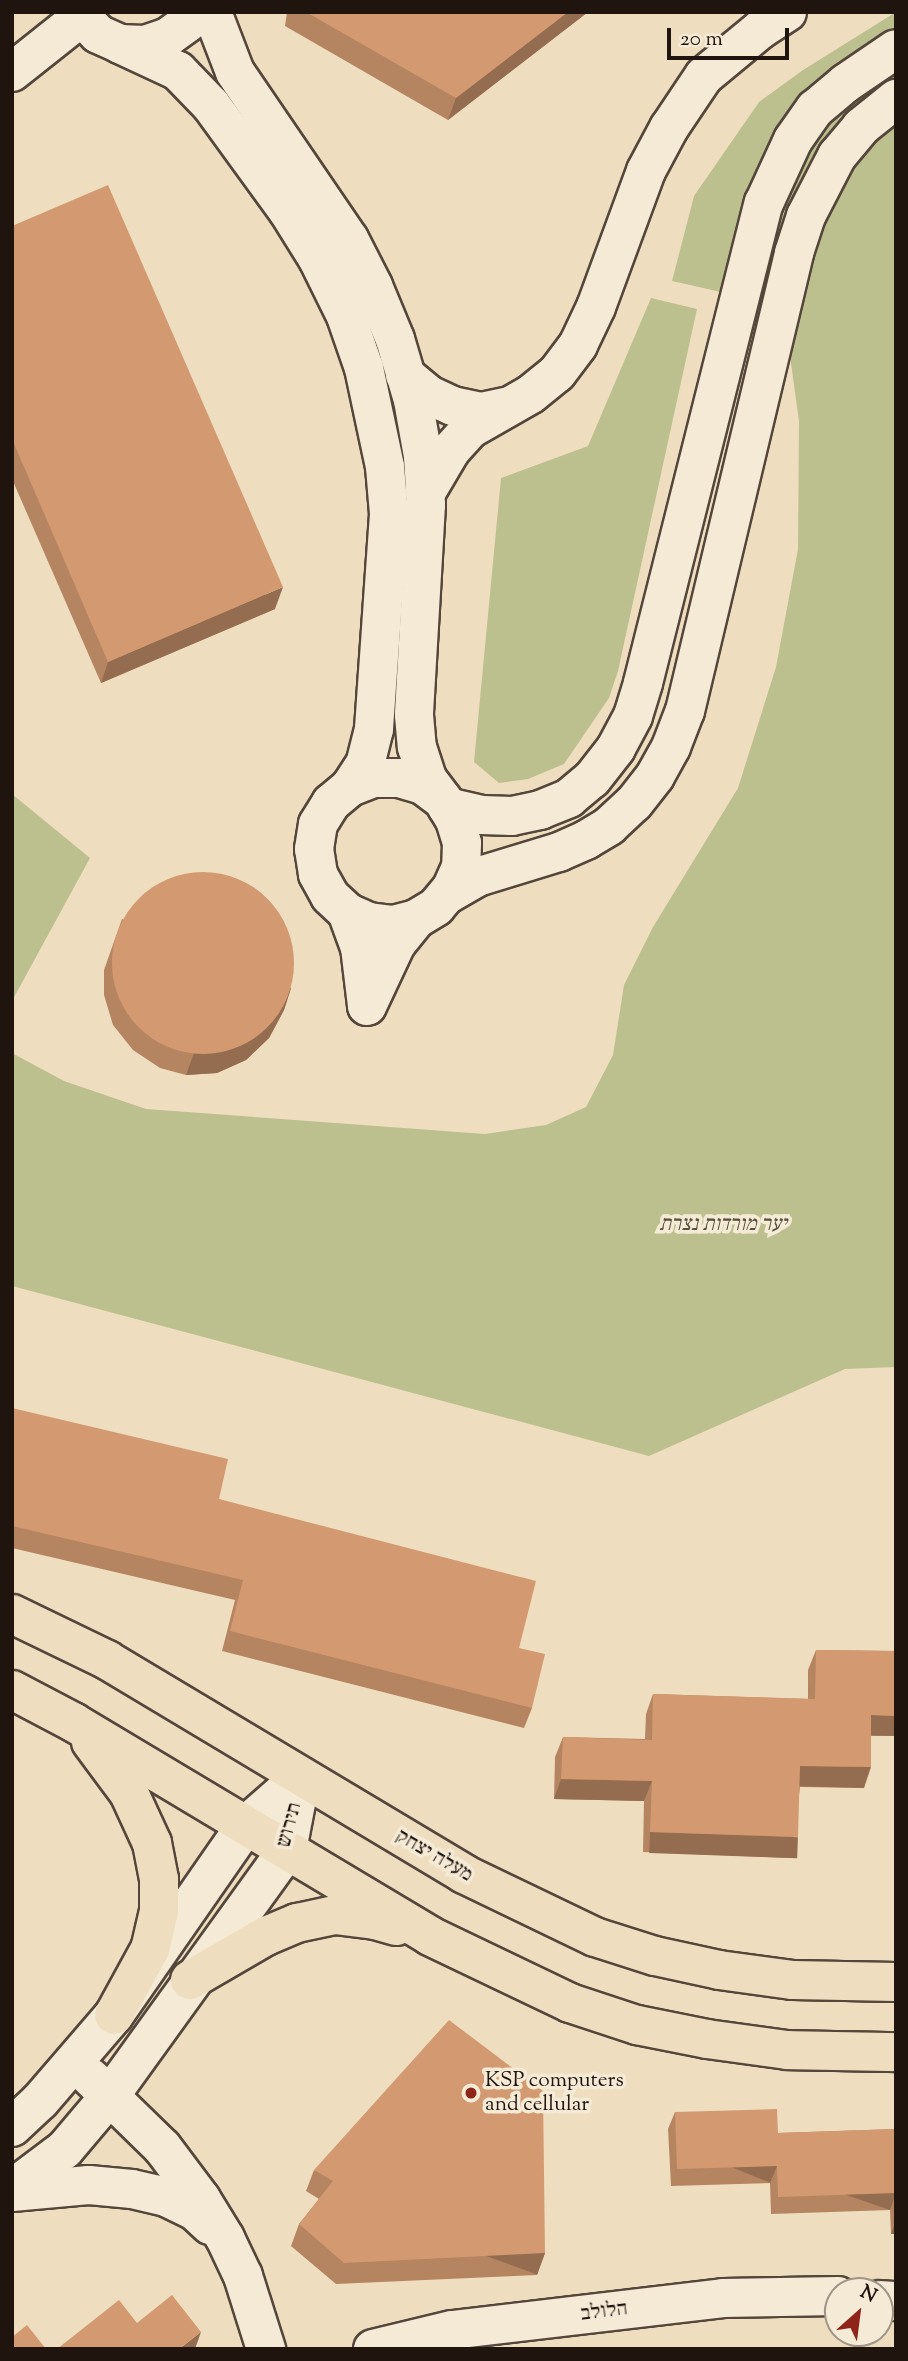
<!DOCTYPE html>
<meta charset="utf-8">
<style>
body{margin:0}
#map{position:relative;width:908px;height:2361px;overflow:hidden;background:#eedebf;font-family:"Sorts Mill Goudy","Frank Ruhl Libre",serif}
div>[style]{position:absolute}
.green>*{inset:0;background:#bcc08f}
.roads{filter:drop-shadow(2px 0 #54463b) drop-shadow(-2px 0 #54463b) drop-shadow(0 2px #54463b) drop-shadow(0 -2px #54463b)}
.minor>*{height:38px;margin:-19px;padding:0 19px;transform-origin:19px;border-radius:19px;background:#f4ead5}
.major>*{height:38px;margin:-19px;padding:0 19px;transform-origin:19px;border-radius:19px;background:#eedebf}
.wall>*{inset:0;background:#b58461}
.shaded-wall>*{inset:0;background:#946c4f;transform-origin:0 0}
.building>*{inset:0;background:#d39a71}
.round{border-radius:50%}
.dots>*{width:19px;height:19px;translate:-50% -50%;box-sizing:border-box;border:4px solid #f4ead5;border-radius:50%}
span{translate:-50% -50%;white-space:nowrap;text-align:center;line-height:1.15;-webkit-text-stroke:7px #f4ead5;paint-order:stroke}
.park-label{font-size:21px;color:#57503c;font-style:italic}
.street-label{font-size:21px;color:#20140f}
.poi-label{font-size:21px;color:#20140f}
.left{translate:0 -50%;text-align:left}
.frame{position:absolute;inset:0;border:14px solid #20140f;pointer-events:none}
.north{position:absolute;left:824px;top:2277px;width:70px;height:70px;box-sizing:border-box;background:#f4ead5;border:2px solid #9f9486;border-radius:50%;rotate:28deg;font-size:19px;font-weight:700;line-height:28px;text-align:center;color:#20140f}
.north::after{content:'';display:block;margin:auto;width:24px;height:32px;background:#8f2418;clip-path:polygon(50% 0,100% 100%,50% 72%,0 100%)}
.scale{position:absolute;left:667px;top:28px;width:122px;height:32px;box-sizing:border-box;border:4px solid #20140f;border-top:0;padding-left:9px;font-size:21px;line-height:24px;white-space:nowrap;color:#20140f;-webkit-text-stroke:5px #f4ead5;paint-order:stroke}
</style>
<div id="map">
<div class="green">
<i style="clip-path:polygon(896px 12px,896px 1367px,845px 1369px,649px 1456px,12px 1286px,12px 1053px,64px 1081px,146px 1109px,485px 1134px,546px 1125px,586px 1107px,613px 1055px,624px 985px,653px 927px,738px 788px,776px 667px,798px 549px,799px 421px,783px 306px,672px 281px,694px 196px,759px 102px,803px 70px)"></i>
<i style="clip-path:polygon(651px 298px,697px 309px,618px 671px,609px 698px,564px 764px,528px 779px,499px 783px,474px 762px,501px 478px,588px 446px)"></i>
<i style="clip-path:polygon(12px 794px,90px 858px,12px 1001px)"></i>
</div>
<div class="roads">
<div class="minor">
<i style="left:77px;top:12px;width:30px;rotate:46deg"></i>
<i style="left:98px;top:34px;width:24px;rotate:24deg"></i>
<i style="left:120px;top:44px;width:25px;rotate:2deg"></i>
<i style="left:145px;top:45px;width:24px;rotate:-19deg"></i>
<i style="left:168px;top:37px;width:24px;rotate:-36deg"></i>
<i style="left:187px;top:23px;width:13px;rotate:-58deg"></i>
<i style="left:212px;top:12px;width:64px;rotate:69deg"></i>
<i style="left:235px;top:72px;width:202px;rotate:55.7deg"></i>
<i style="left:349px;top:239px;width:53px;rotate:62.9deg"></i>
<i style="left:373px;top:286px;width:57px;rotate:67.5deg"></i>
<i style="left:395px;top:339px;width:64px;rotate:73.6deg"></i>
<i style="left:413px;top:400px;width:57px;rotate:79.9deg"></i>
<i style="left:423px;top:456px;width:49px;rotate:86.5deg"></i>
<i style="left:426px;top:505px;width:210px;rotate:93.3deg"></i>
<i style="left:414px;top:715px;width:32px;rotate:85deg"></i>
<i style="left:417px;top:747px;width:35px;rotate:72deg"></i>
<i style="left:428px;top:780px;width:25px;rotate:53deg"></i>
<i style="left:443px;top:800px;width:23px;rotate:59deg"></i>
<i style="left:455px;top:820px;width:24px;rotate:73deg"></i>
<i style="left:462px;top:843px;width:24px;rotate:92deg"></i>
<i style="left:461px;top:867px;width:24px;rotate:114deg"></i>
<i style="left:451px;top:889px;width:23px;rotate:130deg"></i>
<i style="left:436px;top:907px;width:23px;rotate:149deg"></i>
<i style="left:416px;top:919px;width:24px;rotate:165deg"></i>
<i style="left:393px;top:925px;width:24px;rotate:-173deg"></i>
<i style="left:369px;top:922px;width:24px;rotate:-156deg"></i>
<i style="left:347px;top:912px;width:23px;rotate:-137deg"></i>
<i style="left:330px;top:896px;width:25px;rotate:-119deg"></i>
<i style="left:318px;top:874px;width:25px;rotate:-99deg"></i>
<i style="left:314px;top:849px;width:25px;rotate:-81deg"></i>
<i style="left:318px;top:824px;width:25px;rotate:-58deg"></i>
<i style="left:331px;top:803px;width:25px;rotate:-40deg"></i>
<i style="left:350px;top:787px;width:25px;rotate:-21deg"></i>
<i style="left:373px;top:778px;width:26px"></i>
<i style="left:399px;top:778px;width:25px;rotate:16deg"></i>
<i style="left:423px;top:785px;width:25px;rotate:37deg"></i>
<i style="left:120px;top:44px;width:64px;rotate:25deg"></i>
<i style="left:178px;top:71px;width:47px;rotate:45.9deg"></i>
<i style="left:211px;top:105px;width:131px;rotate:54deg"></i>
<i style="left:288px;top:211px;width:57px;rotate:58deg"></i>
<i style="left:318px;top:259px;width:64px;rotate:63.8deg"></i>
<i style="left:346px;top:316px;width:55px;rotate:70.9deg"></i>
<i style="left:364px;top:368px;width:101px;rotate:78deg"></i>
<i style="left:385px;top:467px;width:47px;rotate:85.1deg"></i>
<i style="left:389px;top:514px;width:216px;rotate:94deg"></i>
<i style="left:374px;top:729px;width:36px;rotate:104deg"></i>
<i style="left:365px;top:764px;width:27px;rotate:123deg"></i>
<i style="left:12px;top:72px;width:87px;rotate:-38.5deg"></i>
<i style="left:405px;top:375px;width:31px;rotate:40deg"></i>
<i style="left:429px;top:395px;width:26px;rotate:25deg"></i>
<i style="left:453px;top:406px;width:29px;rotate:12deg"></i>
<i style="left:481px;top:412px;width:25px;rotate:-12deg"></i>
<i style="left:425px;top:494px;width:51px;rotate:-59.4deg"></i>
<i style="left:451px;top:450px;width:28px;rotate:-48deg"></i>
<i style="left:470px;top:429px;width:70px;rotate:-29.8deg"></i>
<i style="left:531px;top:394px;width:33px;rotate:-39deg"></i>
<i style="left:557px;top:373px;width:35px;rotate:-53deg"></i>
<i style="left:578px;top:345px;width:42px;rotate:-64.7deg"></i>
<i style="left:596px;top:307px;width:145px;rotate:-69.8deg"></i>
<i style="left:646px;top:171px;width:49px;rotate:-61.9deg"></i>
<i style="left:669px;top:128px;width:63px;rotate:-56.1deg"></i>
<i style="left:704px;top:76px;width:74px;rotate:-39.5deg"></i>
<i style="left:761px;top:29px;width:31px;rotate:-33deg"></i>
<i style="left:447px;top:807px;width:36px;rotate:13deg"></i>
<i style="left:482px;top:815px;width:30px;rotate:2deg"></i>
<i style="left:512px;top:816px;width:29px;rotate:-12deg"></i>
<i style="left:540px;top:810px;width:31px;rotate:-22deg"></i>
<i style="left:569px;top:798px;width:30px;rotate:-40deg"></i>
<i style="left:592px;top:779px;width:39px;rotate:-52deg"></i>
<i style="left:616px;top:748px;width:36px;rotate:-62deg"></i>
<i style="left:633px;top:716px;width:34px;rotate:-73deg"></i>
<i style="left:643px;top:683px;width:495px;rotate:-75.9deg"></i>
<i style="left:764px;top:203px;width:69px;rotate:-65.3deg"></i>
<i style="left:793px;top:140px;width:38px;rotate:-55deg"></i>
<i style="left:815px;top:109px;width:40px;rotate:-40deg"></i>
<i style="left:846px;top:83px;width:60px;rotate:-34.2deg"></i>
<i style="left:448px;top:894px;width:34px;rotate:-30deg"></i>
<i style="left:477px;top:877px;width:86px;rotate:-17deg"></i>
<i style="left:559px;top:852px;width:30px;rotate:-24deg"></i>
<i style="left:586px;top:840px;width:27px;rotate:-31deg"></i>
<i style="left:609px;top:826px;width:34px;rotate:-43deg"></i>
<i style="left:634px;top:803px;width:34px;rotate:-52deg"></i>
<i style="left:655px;top:776px;width:33px;rotate:-61deg"></i>
<i style="left:671px;top:747px;width:39px;rotate:-69deg"></i>
<i style="left:685px;top:711px;width:471px;rotate:-76.6deg"></i>
<i style="left:794px;top:253px;width:39px;rotate:-72deg"></i>
<i style="left:806px;top:216px;width:68px;rotate:-62.7deg"></i>
<i style="left:837px;top:156px;width:38px;rotate:-50deg"></i>
<i style="left:861px;top:127px;width:45px;rotate:-38.7deg"></i>
<i style="left:347px;top:912px;width:37px;rotate:70deg"></i>
<i style="left:360px;top:947px;width:59px;rotate:83.2deg"></i>
<i style="left:367px;top:1006px;width:68px;rotate:-64.9deg"></i>
<i style="left:396px;top:944px;width:32px;rotate:-51deg"></i>
<i style="left:91px;top:2078px;width:99px;rotate:44.2deg"></i>
<i style="left:162px;top:2147px;width:65px;rotate:53.1deg"></i>
<i style="left:201px;top:2199px;width:46px;rotate:58.4deg"></i>
<i style="left:225px;top:2238px;width:42px;rotate:64.7deg"></i>
<i style="left:243px;top:2276px;width:77px;rotate:72.5deg"></i>
<i style="left:12px;top:2127px;width:38px;rotate:-43deg"></i>
<i style="left:40px;top:2101px;width:113px;rotate:-49.3deg"></i>
<i style="left:114px;top:2015px;width:231px;rotate:-55.2deg"></i>
<i style="left:246px;top:1825px;width:73px;rotate:-41.1deg"></i>
<i style="left:12px;top:2189px;width:66px;rotate:-37deg"></i>
<i style="left:65px;top:2149px;width:68px;rotate:-49.8deg"></i>
<i style="left:109px;top:2097px;width:304px;rotate:-54.2deg"></i>
<i style="left:287px;top:1850px;width:74px;rotate:-79.1deg"></i>
<i style="left:12px;top:2192px;width:77px;rotate:-5.2deg"></i>
<i style="left:89px;top:2185px;width:43px;rotate:5.3deg"></i>
<i style="left:132px;top:2189px;width:35px;rotate:13deg"></i>
<i style="left:166px;top:2197px;width:32px;rotate:26deg"></i>
<i style="left:195px;top:2211px;width:21px;rotate:43deg"></i>
<i style="left:880px;top:2300px;width:16px;rotate:4deg"></i>
<i style="left:373px;top:2349px;width:81px;rotate:-13.5deg"></i>
<i style="left:452px;top:2330px;width:273px;rotate:-6.7deg"></i>
<i style="left:723px;top:2298px;width:115px;rotate:-1deg"></i>
</div>
<div class="major">
<i style="left:12px;top:1614px;width:106px;rotate:25.8deg"></i>
<i style="left:107px;top:1660px;width:416px;rotate:30.9deg"></i>
<i style="left:464px;top:1874px;width:145px;rotate:25.7deg"></i>
<i style="left:595px;top:1937px;width:63px;rotate:17.6deg"></i>
<i style="left:655px;top:1956px;width:66px;rotate:12.3deg"></i>
<i style="left:719px;top:1970px;width:75px;rotate:7.7deg"></i>
<i style="left:793px;top:1980px;width:103px;rotate:1.1deg"></i>
<i style="left:12px;top:1690px;width:69px;rotate:27.7deg"></i>
<i style="left:73px;top:1722px;width:416px;rotate:30.9deg"></i>
<i style="left:430px;top:1936px;width:155px;rotate:25.6deg"></i>
<i style="left:570px;top:2003px;width:71px;rotate:18.2deg"></i>
<i style="left:637px;top:2025px;width:71px;rotate:11.3deg"></i>
<i style="left:707px;top:2039px;width:81px;rotate:7.8deg"></i>
<i style="left:787px;top:2050px;width:109px;rotate:1.1deg"></i>
<i style="left:91px;top:1742px;width:64px;rotate:53.3deg"></i>
<i style="left:129px;top:1793px;width:55px;rotate:65.3deg"></i>
<i style="left:152px;top:1843px;width:37px;rotate:79deg"></i>
<i style="left:159px;top:1879px;width:32px;rotate:90deg"></i>
<i style="left:159px;top:1911px;width:39px;rotate:103deg"></i>
<i style="left:150px;top:1949px;width:75px;rotate:118.6deg"></i>
<i style="left:190px;top:1980px;width:88px;rotate:-30.1deg"></i>
<i style="left:266px;top:1936px;width:34px;rotate:-23deg"></i>
<i style="left:297px;top:1923px;width:39px;rotate:-12deg"></i>
<i style="left:335px;top:1915px;width:40px;rotate:7.1deg"></i>
<i style="left:375px;top:1920px;width:22px;rotate:16deg"></i>
</div>
</div>
<div class="wall">
<i style="clip-path:polygon(287px 12px,588px 12px,448px 120px,285px 26px)"></i>
<i style="clip-path:polygon(12px 226px,275px 609px,101px 683px,12px 479px)"></i>
<i style="clip-path:polygon(122px 919px,291px 988px,284px 1010px,269px 1038px,246px 1060px,217px 1073px,186px 1075px,160px 1068px,133px 1050px,113px 1025px,104px 995px,104px 970px)"></i>
<i style="clip-path:polygon(12px 1408px,219px 1499px,519px 1648px,532px 1708px,524px 1728px,222px 1651px,235px 1600px,12px 1548px)"></i>
<i style="clip-path:polygon(816px 1650px,896px 1651px,896px 1736px,871px 1736px,864px 1788px,800px 1787px,791px 1858px,643px 1852px,644px 1801px,554px 1799px,555px 1757px,563px 1737px,645px 1739px,646px 1714px,653px 1694px,808px 1699px,808px 1670px)"></i>
<i style="clip-path:polygon(675px 2112px,778px 2133px,896px 2129px,896px 2234px,891px 2234px,890px 2210px,771px 2214px,770px 2183px,671px 2186px,668px 2129px)"></i>
<i style="clip-path:polygon(314px 2170px,545px 2253px,537px 2275px,336px 2284px,291px 2246px,299px 2224px,319px 2199px,306px 2191px)"></i>
</div>
<div class="shaded-wall">
<i style="clip-path:polygon(568px 12px,588px 12px,448px 120px,456px 98px)"></i>
<i style="clip-path:polygon(283px 587px,275px 609px,101px 683px,108px 662px)"></i>
<i style="clip-path:polygon(291px 988px,284px 1010px,269px 1038px,246px 1060px,217px 1073px,186px 1075px,194px 1053px)"></i>
<i style="clip-path:polygon(871px 1715px,896px 1716px,896px 1736px,864px 1735px)"></i>
<i style="clip-path:polygon(800px 1766px,871px 1767px,864px 1788px,793px 1786px)"></i>
<i style="clip-path:polygon(561px 1779px,652px 1781px,644px 1801px,554px 1799px)"></i>
<i style="left:650px;top:1832px;width:148px;height:21px;rotate:2deg"></i>
<i style="left:777px;top:2166px;width:18px;height:100px;rotate:112deg"></i>
<i style="left:896px;top:2193px;width:18px;height:118px;rotate:109deg"></i>
<i style="clip-path:polygon(896px 2220px,896px 2234px,891px 2234px)"></i>
<i style="left:545px;top:2253px;width:23px;height:201px;rotate:110deg"></i>
<i style="clip-path:polygon(201px 2332px,195px 2349px,179px 2349px)"></i>
</div>
<div class="building">
<i style="clip-path:polygon(306px 12px,568px 12px,456px 98px)"></i>
<i style="clip-path:polygon(108px 185px,283px 587px,108px 662px,12px 439px,12px 226px)"></i>
<i class="round" style="left:112px;top:872px;width:182px;height:182px"></i>
<i style="clip-path:polygon(12px 1408px,228px 1459px,219px 1499px,536px 1581px,519px 1648px,545px 1654px,532px 1708px,230px 1631px,243px 1580px,12px 1526px)"></i>
<i style="clip-path:polygon(816px 1650px,896px 1651px,896px 1716px,871px 1715px,871px 1767px,800px 1766px,798px 1837px,650px 1832px,652px 1781px,561px 1779px,563px 1737px,652px 1740px,653px 1694px,815px 1699px)"></i>
<i style="clip-path:polygon(449px 2020px,543px 2091px,545px 2253px,344px 2263px,299px 2224px,333px 2181px,314px 2170px)"></i>
<i style="clip-path:polygon(777px 2109px,778px 2133px,896px 2129px,896px 2193px,778px 2197px,777px 2166px,677px 2169px,675px 2112px)"></i>
<i style="clip-path:polygon(172px 2295px,201px 2332px,179px 2349px,57px 2349px,119px 2300px,137px 2323px)"></i>
<i style="clip-path:polygon(27px 2325px,46px 2349px,12px 2349px,12px 2337px)"></i>
</div>
<div class="dots">
<i style="left:471px;top:2093px;background:#8f2418"></i>
</div>
<div class="park-label">
<span style="left:723px;top:1225px">יער מורדות נצרת</span>
</div>
<div class="street-label">
<span style="left:290px;top:1825px;rotate:-75deg">תירוש</span>
<span style="left:434px;top:1856px;rotate:30deg">מעלה יצחק</span>
<span style="left:604px;top:2312px;rotate:-7deg">הלולב</span>
</div>
<div class="poi-label">
<span class="left" style="left:485px;top:2093px">KSP computers<br>and cellular</span>
</div>
<div class="frame"></div>
<div class="north">N</div>
<div class="scale">20 m</div>
</div>
